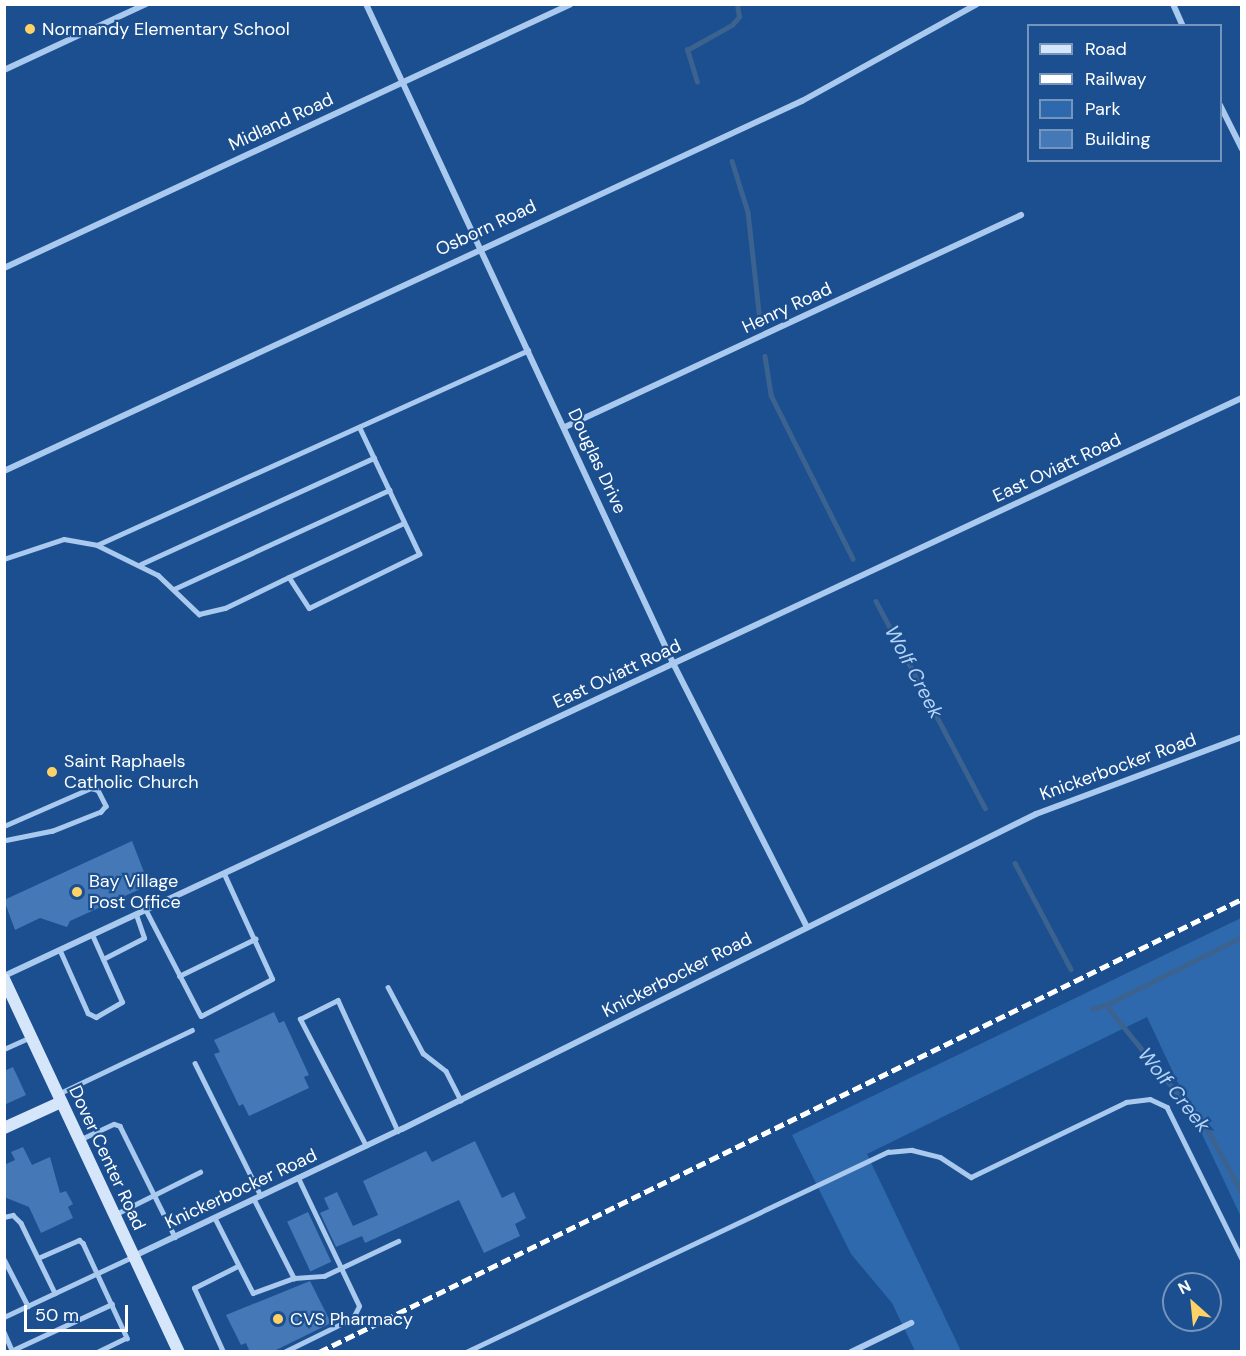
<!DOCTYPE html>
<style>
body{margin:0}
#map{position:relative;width:1246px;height:1356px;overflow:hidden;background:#1b4f8f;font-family:"DM Sans",sans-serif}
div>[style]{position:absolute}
.green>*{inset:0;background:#2e69ad}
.stream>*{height:4.5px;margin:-2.25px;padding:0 2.25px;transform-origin:2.25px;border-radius:2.25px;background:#3c6290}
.building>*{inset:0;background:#4478b7;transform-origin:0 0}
.lane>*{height:4.5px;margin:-2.25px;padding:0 2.25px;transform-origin:2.25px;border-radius:2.25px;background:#a9c9ee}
.street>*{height:6px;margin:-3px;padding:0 3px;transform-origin:3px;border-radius:3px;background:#a9c9ee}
.secondary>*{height:12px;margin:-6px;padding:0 6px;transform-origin:6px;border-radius:6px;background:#d6e6fa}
.rail>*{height:4.5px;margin-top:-2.25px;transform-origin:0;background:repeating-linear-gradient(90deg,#fff 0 10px,transparent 0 14.5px)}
.dots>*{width:16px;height:16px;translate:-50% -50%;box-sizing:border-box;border:3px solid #1b4f8f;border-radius:50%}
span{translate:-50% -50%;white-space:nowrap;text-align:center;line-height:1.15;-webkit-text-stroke:4.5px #1b4f8f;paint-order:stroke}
.poi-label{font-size:18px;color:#fff}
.left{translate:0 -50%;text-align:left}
.street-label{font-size:18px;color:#fff}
.water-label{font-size:20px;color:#b5d3f5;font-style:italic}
.frame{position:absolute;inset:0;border:6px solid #fff;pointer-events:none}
.legend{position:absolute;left:1027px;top:24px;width:195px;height:138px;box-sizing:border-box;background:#1b4f8f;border:2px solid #7695bc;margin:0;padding:8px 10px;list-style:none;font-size:18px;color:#fff}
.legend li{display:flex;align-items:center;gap:12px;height:30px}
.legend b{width:30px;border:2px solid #7695bc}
.north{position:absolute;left:1162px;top:1272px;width:60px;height:60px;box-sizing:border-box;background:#1b4f8f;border:2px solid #7695bc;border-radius:50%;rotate:333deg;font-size:16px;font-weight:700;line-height:24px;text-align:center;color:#fff}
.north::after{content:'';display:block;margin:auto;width:21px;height:27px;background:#ffd166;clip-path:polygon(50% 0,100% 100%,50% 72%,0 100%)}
.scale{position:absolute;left:24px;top:1305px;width:104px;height:27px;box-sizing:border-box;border:3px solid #fff;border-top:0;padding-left:8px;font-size:18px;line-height:21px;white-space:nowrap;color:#fff;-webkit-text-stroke:4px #1b4f8f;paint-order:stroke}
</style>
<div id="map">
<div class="green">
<i style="clip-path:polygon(1241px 918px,1241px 1217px,1147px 1017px,867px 1154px,961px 1351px,915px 1351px,892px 1303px,851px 1254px,792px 1135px)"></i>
</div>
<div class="stream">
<i style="left:697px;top:82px;width:34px;rotate:-107deg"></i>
<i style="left:687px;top:50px;width:51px;rotate:-29.1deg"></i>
<i style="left:732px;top:25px;width:11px;rotate:-49deg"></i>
<i style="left:739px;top:17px;width:13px;rotate:-99deg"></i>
<i style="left:732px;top:161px;width:53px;rotate:72.6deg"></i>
<i style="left:748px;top:212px;width:101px;rotate:83.7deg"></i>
<i style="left:765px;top:356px;width:39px;rotate:81deg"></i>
<i style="left:771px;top:395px;width:183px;rotate:63.4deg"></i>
<i style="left:876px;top:601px;width:234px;rotate:62.2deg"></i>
<i style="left:1015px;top:863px;width:120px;rotate:62.2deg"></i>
<i style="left:1106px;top:1005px;width:152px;rotate:-26.6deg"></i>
<i style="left:1092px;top:1009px;width:15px;rotate:-16deg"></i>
<i style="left:1106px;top:1005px;width:164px;rotate:51deg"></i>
<i style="left:1209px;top:1132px;width:69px;rotate:61.6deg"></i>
</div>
<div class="building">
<i style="clip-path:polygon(132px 841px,149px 885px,70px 921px,67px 927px,40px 918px,15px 930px,4px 900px)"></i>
<i style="clip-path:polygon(274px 1012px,279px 1023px,284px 1021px,309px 1075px,304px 1077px,309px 1088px,249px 1116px,243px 1104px,239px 1106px,214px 1054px,220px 1052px,214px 1040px)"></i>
<i style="clip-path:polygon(13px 1067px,26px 1095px,4px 1105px,4px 1071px)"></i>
<i style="clip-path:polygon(475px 1141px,502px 1198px,514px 1192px,526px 1218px,515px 1224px,520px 1236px,484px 1253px,459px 1200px,365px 1243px,362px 1236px,336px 1247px,320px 1213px,329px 1209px,324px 1198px,337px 1192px,353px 1226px,378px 1215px,363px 1181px,426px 1151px,432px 1162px)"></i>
<i style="clip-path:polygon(23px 1147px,32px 1165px,50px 1157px,60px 1193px,66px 1191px,73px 1204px,68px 1207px,73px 1218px,41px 1233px,29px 1207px,4px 1197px,4px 1165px,15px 1160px,11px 1152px)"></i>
<i style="left:308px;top:1212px;width:55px;height:23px;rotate:65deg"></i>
<i style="clip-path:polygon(310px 1281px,331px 1323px,272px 1352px,250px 1352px,246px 1343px,241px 1345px,226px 1315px)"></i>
</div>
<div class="lane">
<i style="left:97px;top:545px;width:68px;rotate:26.2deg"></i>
<i style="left:158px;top:575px;width:57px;rotate:43.6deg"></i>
<i style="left:199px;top:614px;width:27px;rotate:-13deg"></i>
<i style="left:225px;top:608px;width:71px;rotate:-25.8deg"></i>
<i style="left:289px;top:577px;width:37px;rotate:57deg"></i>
<i style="left:309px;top:608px;width:123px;rotate:-26.1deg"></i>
<i style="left:419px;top:554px;width:140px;rotate:-115.3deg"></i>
<i style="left:4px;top:559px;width:63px;rotate:-18.4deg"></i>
<i style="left:64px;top:539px;width:34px;rotate:10deg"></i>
<i style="left:97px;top:545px;width:473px;rotate:-24.3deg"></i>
<i style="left:141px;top:564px;width:256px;rotate:-24.5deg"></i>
<i style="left:289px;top:577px;width:127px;rotate:-25.2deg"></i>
<i style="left:174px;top:589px;width:237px;rotate:-24.7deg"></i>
<i style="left:4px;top:826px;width:95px;rotate:-23.6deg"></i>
<i style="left:91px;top:788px;width:7px;rotate:16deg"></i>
<i style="left:98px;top:790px;width:18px;rotate:63deg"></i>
<i style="left:106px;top:806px;width:8px;rotate:130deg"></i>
<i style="left:101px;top:812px;width:52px;rotate:158.4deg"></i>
<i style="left:53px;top:831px;width:50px;rotate:168.5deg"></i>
<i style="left:146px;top:910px;width:119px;rotate:62.6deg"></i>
<i style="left:201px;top:1016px;width:80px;rotate:-27.5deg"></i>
<i style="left:272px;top:979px;width:115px;rotate:-114.6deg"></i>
<i style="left:60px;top:950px;width:69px;rotate:66deg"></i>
<i style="left:88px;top:1013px;width:9px;rotate:27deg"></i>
<i style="left:96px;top:1017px;width:30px;rotate:-30deg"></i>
<i style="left:122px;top:1002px;width:73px;rotate:-114.1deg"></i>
<i style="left:103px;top:959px;width:46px;rotate:-27.1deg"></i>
<i style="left:144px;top:938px;width:24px;rotate:-109deg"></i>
<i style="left:179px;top:976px;width:85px;rotate:-26deg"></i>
<i style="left:388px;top:987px;width:75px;rotate:62.1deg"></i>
<i style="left:423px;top:1053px;width:29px;rotate:38deg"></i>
<i style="left:446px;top:1071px;width:33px;rotate:63deg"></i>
<i style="left:4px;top:1049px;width:27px;rotate:-24deg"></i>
<i style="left:195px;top:1063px;width:148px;rotate:63.6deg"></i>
<i style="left:60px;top:1093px;width:146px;rotate:-25.5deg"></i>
<i style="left:79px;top:1140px;width:38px;rotate:-25deg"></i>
<i style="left:114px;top:1124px;width:6px;rotate:18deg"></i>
<i style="left:120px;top:1126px;width:124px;rotate:63.6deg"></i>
<i style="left:366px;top:1146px;width:143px;rotate:-117.5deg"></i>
<i style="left:300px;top:1019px;width:42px;rotate:-26.6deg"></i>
<i style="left:338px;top:1000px;width:144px;rotate:65.4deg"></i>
<i style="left:254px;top:1199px;width:89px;rotate:63.1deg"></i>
<i style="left:116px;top:1214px;width:94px;rotate:-26.6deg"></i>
<i style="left:4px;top:1217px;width:9px;rotate:-13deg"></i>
<i style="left:13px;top:1215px;width:11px;rotate:45deg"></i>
<i style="left:21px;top:1223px;width:78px;rotate:64.1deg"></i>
<i style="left:215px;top:1218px;width:84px;rotate:63.1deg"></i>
<i style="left:253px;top:1293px;width:44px;rotate:-20.1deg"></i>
<i style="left:294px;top:1278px;width:30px;rotate:-4deg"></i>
<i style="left:324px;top:1276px;width:82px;rotate:-25.3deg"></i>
<i style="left:38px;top:1258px;width:45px;rotate:-23.7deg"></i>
<i style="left:79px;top:1240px;width:5px;rotate:37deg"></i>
<i style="left:83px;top:1243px;width:105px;rotate:65.1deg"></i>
<i style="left:127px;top:1338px;width:32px;rotate:154deg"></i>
<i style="left:4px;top:1259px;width:53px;rotate:62.9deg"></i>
<i style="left:4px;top:1317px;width:144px;rotate:-25.1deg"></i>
<i style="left:4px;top:1332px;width:22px;rotate:66deg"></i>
<i style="left:13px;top:1350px;width:109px;rotate:-24.9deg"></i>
<i style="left:223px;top:1352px;width:70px;rotate:-114.4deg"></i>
<i style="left:194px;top:1288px;width:49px;rotate:-26.6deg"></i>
<i style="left:284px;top:1352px;width:77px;rotate:-26.2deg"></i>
<i style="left:353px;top:1318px;width:13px;rotate:-63deg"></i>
<i style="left:359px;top:1306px;width:142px;rotate:-115.5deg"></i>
<i style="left:466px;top:1352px;width:467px;rotate:-25.4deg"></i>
<i style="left:888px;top:1152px;width:24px;rotate:-5deg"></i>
<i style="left:912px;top:1150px;width:29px;rotate:14deg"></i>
<i style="left:940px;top:1157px;width:37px;rotate:33deg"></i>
<i style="left:971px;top:1177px;width:172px;rotate:-25.8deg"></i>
<i style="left:1126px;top:1102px;width:24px;rotate:-7deg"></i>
<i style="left:1150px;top:1099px;width:19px;rotate:25deg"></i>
<i style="left:1167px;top:1107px;width:169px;rotate:63.7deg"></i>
</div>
<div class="street">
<i style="left:366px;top:4px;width:729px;rotate:65.02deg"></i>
<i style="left:674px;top:665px;width:294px;rotate:63.1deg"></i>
<i style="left:1173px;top:4px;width:24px;rotate:66deg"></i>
<i style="left:4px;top:70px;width:157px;rotate:-24.9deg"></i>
<i style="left:1220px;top:105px;width:49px;rotate:63.4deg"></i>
<i style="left:4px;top:268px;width:625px;rotate:-24.97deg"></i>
<i style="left:565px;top:427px;width:503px;rotate:-24.93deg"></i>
<i style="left:4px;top:471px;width:880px;rotate:-24.88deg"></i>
<i style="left:802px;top:101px;width:200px;rotate:-29deg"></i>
<i style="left:4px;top:976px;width:1366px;rotate:-25.03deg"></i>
<i style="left:134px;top:1256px;width:297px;rotate:-25.4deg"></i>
<i style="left:402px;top:1129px;width:708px;rotate:-26.42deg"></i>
<i style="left:1036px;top:814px;width:220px;rotate:-20.5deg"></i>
<i style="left:851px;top:1352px;width:67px;rotate:-25.8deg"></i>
</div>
<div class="secondary">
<i style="left:4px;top:979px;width:412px;rotate:64.9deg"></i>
<i style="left:4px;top:1128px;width:63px;rotate:-24.5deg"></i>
</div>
<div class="rail">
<i style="left:319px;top:1352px;width:1028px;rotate:-26.14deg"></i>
</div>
<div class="dots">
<i style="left:30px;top:29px;background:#ffd166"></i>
<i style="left:52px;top:772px;background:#ffd166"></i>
<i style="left:77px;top:892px;background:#ffd166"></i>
<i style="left:278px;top:1319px;background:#ffd166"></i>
</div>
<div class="poi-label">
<span class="left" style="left:42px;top:29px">Normandy Elementary School</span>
<span class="left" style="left:64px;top:772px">Saint Raphaels<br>Catholic Church</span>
<span class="left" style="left:89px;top:892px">Bay Village<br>Post Office</span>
<span class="left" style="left:290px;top:1319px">CVS Pharmacy</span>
</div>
<div class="street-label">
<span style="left:281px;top:122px;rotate:-25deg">Midland Road</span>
<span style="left:486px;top:228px;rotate:-25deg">Osborn Road</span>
<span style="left:787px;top:308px;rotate:-25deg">Henry Road</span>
<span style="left:597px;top:461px;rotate:65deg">Douglas Drive</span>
<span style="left:1057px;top:468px;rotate:-25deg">East Oviatt Road</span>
<span style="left:617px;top:674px;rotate:-25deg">East Oviatt Road</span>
<span style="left:1118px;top:767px;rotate:-20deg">Knickerbocker Road</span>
<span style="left:677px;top:975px;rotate:-27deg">Knickerbocker Road</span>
<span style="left:107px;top:1158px;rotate:65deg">Dover Center Road</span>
<span style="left:241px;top:1189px;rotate:-25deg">Knickerbocker Road</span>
</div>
<div class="water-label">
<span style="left:914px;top:672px;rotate:62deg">Wolf Creek</span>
<span style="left:1174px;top:1090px;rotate:51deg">Wolf Creek</span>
</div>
<div class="frame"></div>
<ul class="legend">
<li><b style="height:8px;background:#d6e6fa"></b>Road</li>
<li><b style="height:8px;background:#fff"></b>Railway</li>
<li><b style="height:16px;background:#2e69ad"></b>Park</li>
<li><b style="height:16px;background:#4478b7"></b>Building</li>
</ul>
<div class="north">N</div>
<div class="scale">50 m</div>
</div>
